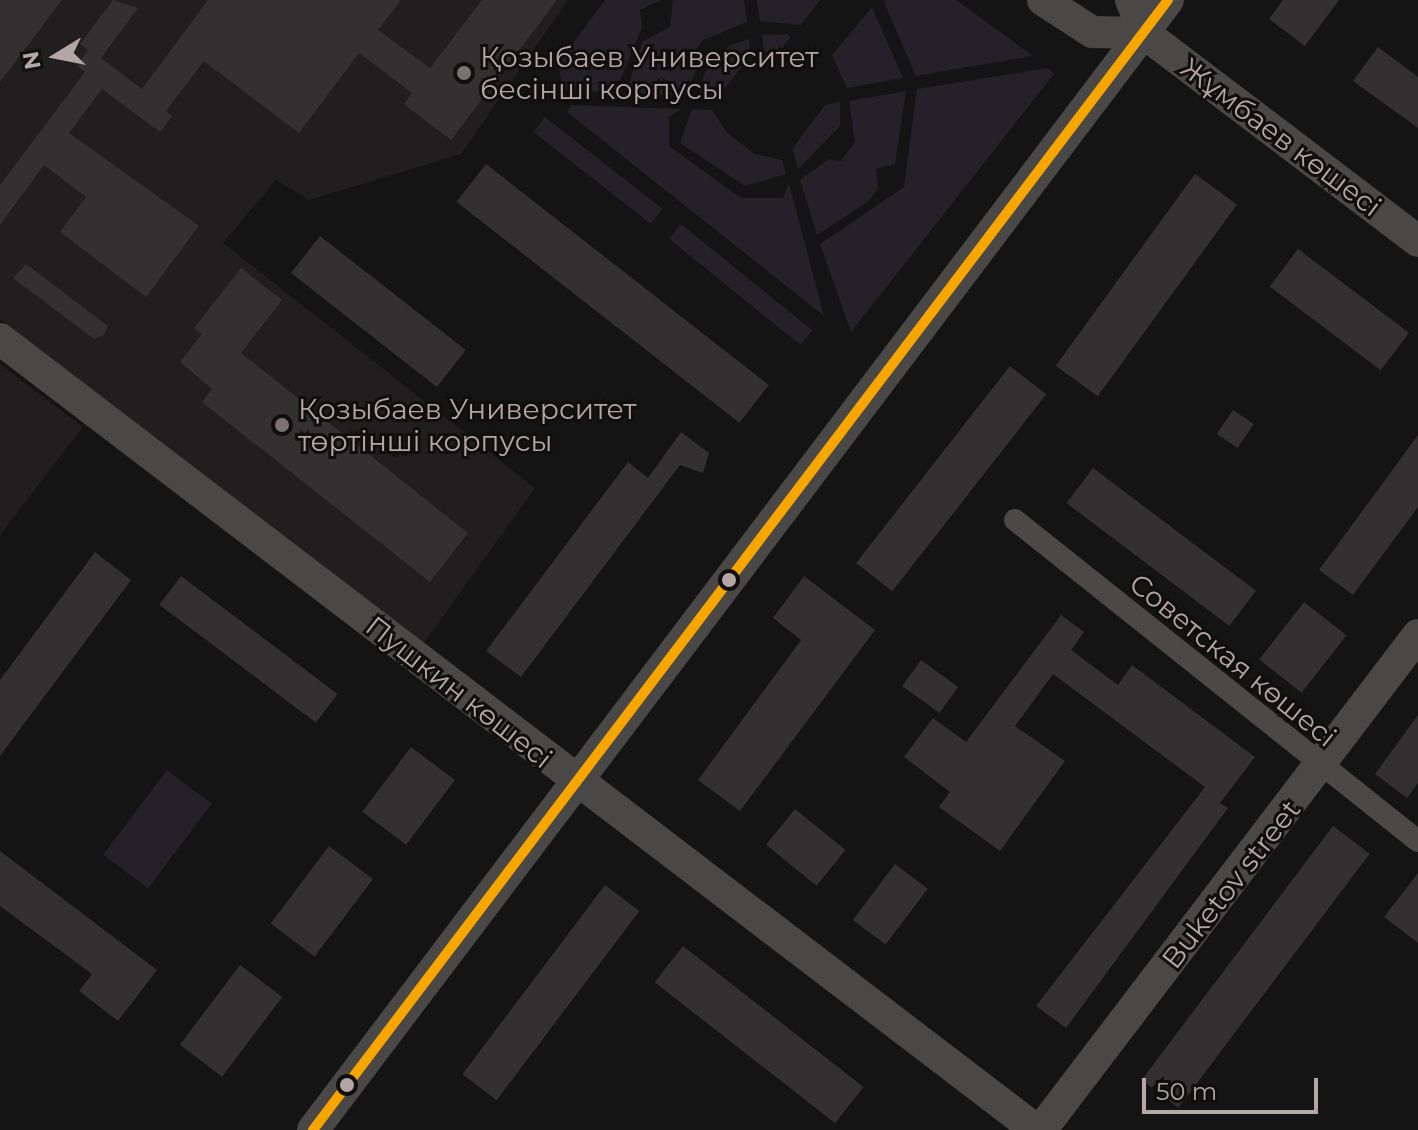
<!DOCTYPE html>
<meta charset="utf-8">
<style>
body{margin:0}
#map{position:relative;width:1418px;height:1130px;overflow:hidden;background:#141414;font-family:Montserrat,sans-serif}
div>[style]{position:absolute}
.built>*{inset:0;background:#201e1e}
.green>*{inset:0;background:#242129;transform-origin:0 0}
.building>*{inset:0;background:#323030;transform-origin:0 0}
.street>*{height:22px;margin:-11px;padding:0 11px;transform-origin:11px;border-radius:11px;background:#4c4848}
.secondary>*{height:32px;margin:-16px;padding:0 16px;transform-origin:16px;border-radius:16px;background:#4a4747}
.bus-1>*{height:10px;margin:-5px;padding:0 5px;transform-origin:5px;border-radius:5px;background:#f7a600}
.dots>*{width:22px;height:22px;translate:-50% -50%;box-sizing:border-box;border:4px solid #100f0e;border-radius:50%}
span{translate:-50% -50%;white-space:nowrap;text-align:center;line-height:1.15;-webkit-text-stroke:6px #100f0e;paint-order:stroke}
.poi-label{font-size:28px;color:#b4a5a6}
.left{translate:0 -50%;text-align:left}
.street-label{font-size:28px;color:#b4a5a6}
.north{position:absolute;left:16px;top:16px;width:80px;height:80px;-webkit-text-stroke:6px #100f0e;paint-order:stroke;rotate:260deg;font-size:22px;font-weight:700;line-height:32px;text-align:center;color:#b4a5a6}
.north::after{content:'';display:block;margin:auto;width:28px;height:36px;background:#b4a5a6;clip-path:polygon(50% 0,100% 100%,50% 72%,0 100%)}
.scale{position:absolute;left:1142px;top:1078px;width:176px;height:36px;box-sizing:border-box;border:4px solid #b4a5a6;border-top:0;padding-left:10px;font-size:24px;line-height:28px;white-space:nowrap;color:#b4a5a6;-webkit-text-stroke:6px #100f0e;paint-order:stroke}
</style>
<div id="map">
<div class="built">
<i style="clip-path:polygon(0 0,568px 0,461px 154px,309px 200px,276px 180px,223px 243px,535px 488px,424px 643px,0 319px)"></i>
<i style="clip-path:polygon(0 364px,83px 427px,0 535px)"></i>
</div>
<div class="green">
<i style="clip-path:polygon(605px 0,661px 0,640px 10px,642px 27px,615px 93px,563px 90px,558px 63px)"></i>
<i style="clip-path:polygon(673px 0,744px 0,747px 22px,703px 40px,691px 57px,697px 67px,686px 96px,626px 93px,642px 42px,670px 27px)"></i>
<i style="clip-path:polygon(757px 0,820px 0,801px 25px,760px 21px)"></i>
<i style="clip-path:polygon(883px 0,956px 0,1033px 56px,916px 76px)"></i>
<i style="clip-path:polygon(872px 7px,903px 78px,847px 88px,832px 55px)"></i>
<i style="clip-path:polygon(762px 35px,787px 34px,791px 37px,777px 54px,764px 52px)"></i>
<i style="clip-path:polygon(749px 39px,751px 55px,717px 98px,696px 97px,705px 72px,729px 46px)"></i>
<i style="clip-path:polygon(1048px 68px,1054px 74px,851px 332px,820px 244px,904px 187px,917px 89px)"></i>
<i style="clip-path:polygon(906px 91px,895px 164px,876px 169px,878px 188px,869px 201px,817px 235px,800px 180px,829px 159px,841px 161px,855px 142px,849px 101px)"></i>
<i style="clip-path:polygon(840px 102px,840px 126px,798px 169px,792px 149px,825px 105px)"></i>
<i style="clip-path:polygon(571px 105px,681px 109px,669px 117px,669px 146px,741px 198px,783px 198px,789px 183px,824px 316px,567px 112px)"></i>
<i style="clip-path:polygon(692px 109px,712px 110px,727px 133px,755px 154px,782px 160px,786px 174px,745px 186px,680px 143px)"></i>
<i style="left:545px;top:117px;width:149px;height:19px;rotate:38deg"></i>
<i style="left:681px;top:224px;width:169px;height:19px;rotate:39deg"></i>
<i style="left:167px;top:770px;width:56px;height:106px;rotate:37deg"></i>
</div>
<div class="building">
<i style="clip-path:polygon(0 0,62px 0,0 82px)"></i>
<i style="clip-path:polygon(113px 0,138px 8px,101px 58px,142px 89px,208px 0,401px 0,378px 30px,430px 68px,482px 0,557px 0,451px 140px,404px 104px,412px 93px,359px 53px,299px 133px,204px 61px,166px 111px,172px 116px,160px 132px,102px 89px,69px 133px,199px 226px,146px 297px,60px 232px,86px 197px,44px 165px,0 225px,0 185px,85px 72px,77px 66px,88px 50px,80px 44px)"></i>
<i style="clip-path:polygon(1283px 0,1339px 0,1305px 46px,1269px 19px)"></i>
<i style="clip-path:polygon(1378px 47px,1418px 77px,1418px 128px,1353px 81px)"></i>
<i style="left:486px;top:164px;width:359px;height:48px;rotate:38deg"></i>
<i style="left:1195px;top:174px;width:52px;height:237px;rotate:36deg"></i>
<i style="left:320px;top:236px;width:185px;height:47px;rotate:38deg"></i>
<i style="left:1298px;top:249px;width:139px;height:47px;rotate:37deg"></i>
<i style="clip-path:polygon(26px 264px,108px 326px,104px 335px,94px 339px,13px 278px)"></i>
<i style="clip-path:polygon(241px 268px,282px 300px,241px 353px,468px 533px,430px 582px,202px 402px,212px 389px,180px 362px,202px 334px,194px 328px)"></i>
<i style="left:1010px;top:366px;width:46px;height:250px;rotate:38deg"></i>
<i style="left:1233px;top:410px;width:25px;height:29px;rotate:34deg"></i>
<i style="clip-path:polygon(681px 432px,709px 453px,703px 473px,680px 465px,521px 677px,486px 651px,628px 462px,648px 478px)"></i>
<i style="clip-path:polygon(1418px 435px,1418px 507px,1353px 595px,1319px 570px)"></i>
<i style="left:1093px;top:468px;width:204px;height:44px;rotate:37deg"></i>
<i style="clip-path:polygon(95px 552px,131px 580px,0 756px,0 680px)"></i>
<i style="left:181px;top:576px;width:196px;height:36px;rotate:37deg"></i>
<i style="clip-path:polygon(804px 576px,875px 630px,740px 811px,698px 780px,801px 640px,773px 618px)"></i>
<i style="left:1304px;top:602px;width:54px;height:73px;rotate:38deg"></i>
<i style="clip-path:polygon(1061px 615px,1084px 632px,1071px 650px,1118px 685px,1132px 665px,1255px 757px,1220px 803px,1228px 808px,1066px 1028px,1036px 1006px,1205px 787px,1053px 674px,1015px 726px,1065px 761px,1000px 851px,939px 807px,950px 792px,904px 757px,933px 718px,966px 742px)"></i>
<i style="left:921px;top:660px;width:46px;height:32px;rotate:36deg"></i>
<i style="clip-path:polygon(1418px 715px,1418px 783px,1407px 798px,1375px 774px)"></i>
<i style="left:411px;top:747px;width:55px;height:81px;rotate:37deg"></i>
<i style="left:795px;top:809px;width:65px;height:46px;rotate:39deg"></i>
<i style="left:1333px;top:826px;width:46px;height:318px;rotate:37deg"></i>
<i style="left:329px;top:846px;width:55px;height:97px;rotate:37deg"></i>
<i style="clip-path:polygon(0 851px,157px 970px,118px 1021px,79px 991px,92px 974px,0 906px)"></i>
<i style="left:895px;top:864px;width:41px;height:70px;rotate:37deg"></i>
<i style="clip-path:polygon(1418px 873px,1418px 943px,1384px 917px)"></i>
<i style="left:605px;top:885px;width:43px;height:237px;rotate:37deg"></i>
<i style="left:683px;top:946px;width:229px;height:46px;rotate:38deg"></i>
<i style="left:240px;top:965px;width:53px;height:100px;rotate:37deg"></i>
</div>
<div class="street">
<i style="left:1015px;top:520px;width:515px;rotate:38.54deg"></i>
</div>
<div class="secondary">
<i style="left:1043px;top:0;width:59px;rotate:33.1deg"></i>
<i style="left:1092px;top:32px;width:52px;rotate:1.1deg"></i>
<i style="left:1131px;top:0;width:35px;rotate:68deg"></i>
<i style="left:1144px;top:33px;width:344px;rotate:37.2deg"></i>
<i style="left:0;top:339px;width:1303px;rotate:37.36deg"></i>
<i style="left:313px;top:1130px;width:1417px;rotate:-52.89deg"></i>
<i style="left:1041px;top:1130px;width:622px;rotate:-52.71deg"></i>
</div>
<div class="bus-1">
<i style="left:313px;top:1130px;width:1417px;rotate:-52.89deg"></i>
</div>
<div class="dots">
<i style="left:464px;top:73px;background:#7c7273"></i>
<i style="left:282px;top:425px;background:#7c7273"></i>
<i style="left:729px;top:580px;background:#b4a5a6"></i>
<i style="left:347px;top:1085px;background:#b4a5a6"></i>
</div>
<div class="poi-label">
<span class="left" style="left:480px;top:73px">Қозыбаев Университет<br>бесінші корпусы</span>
<span class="left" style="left:298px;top:425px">Қозыбаев Университет<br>төртінші корпусы</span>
</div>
<div class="street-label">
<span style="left:1281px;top:137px;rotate:37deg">Жұмбаев көшесі</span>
<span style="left:1233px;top:660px;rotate:39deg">Советская көшесі</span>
<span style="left:459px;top:692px;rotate:38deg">Пушкин көшесі</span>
<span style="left:1231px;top:884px;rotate:-52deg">Buketov street</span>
</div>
<div class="north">N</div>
<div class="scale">50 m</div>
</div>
